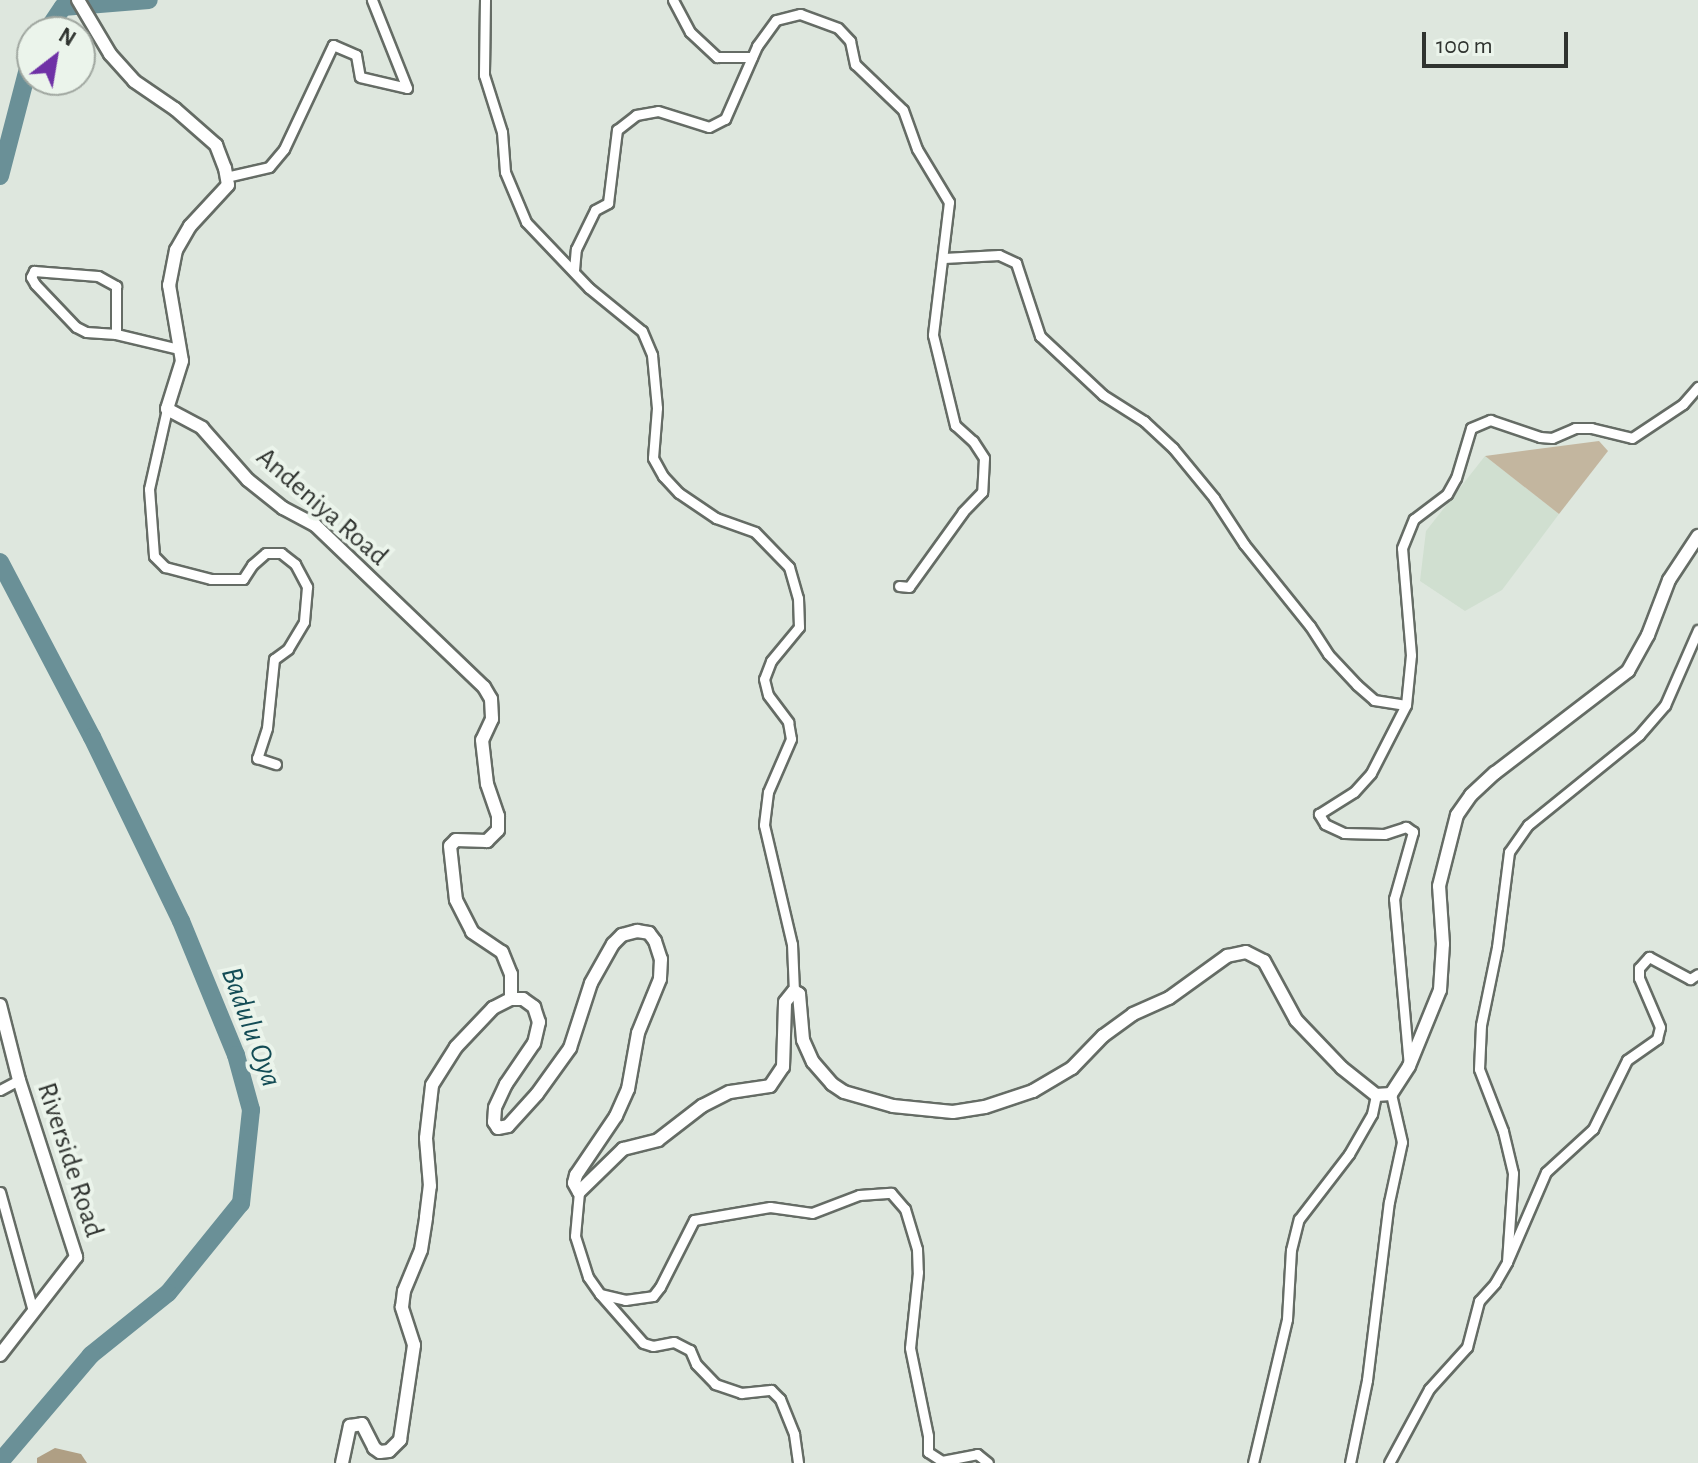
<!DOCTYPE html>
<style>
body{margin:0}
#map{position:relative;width:1698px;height:1463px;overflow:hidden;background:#dee7de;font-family:"Alegreya Sans",sans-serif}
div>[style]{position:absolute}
.built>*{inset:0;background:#d0dfd0}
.green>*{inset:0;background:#c3b69f}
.forest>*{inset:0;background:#af9f84}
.river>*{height:18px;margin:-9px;padding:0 9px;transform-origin:9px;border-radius:9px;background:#6a9097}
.roads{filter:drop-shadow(2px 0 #656c65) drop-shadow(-2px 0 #656c65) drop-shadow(0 2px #656c65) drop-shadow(0 -2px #656c65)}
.minor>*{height:9px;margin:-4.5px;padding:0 4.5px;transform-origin:4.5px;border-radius:4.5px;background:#fff}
.tertiary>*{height:12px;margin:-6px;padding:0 6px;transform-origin:6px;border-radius:6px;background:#fff}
span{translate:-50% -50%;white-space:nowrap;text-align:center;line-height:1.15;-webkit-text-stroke:8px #ebf4eb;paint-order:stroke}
.street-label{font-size:28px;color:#2f332f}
.water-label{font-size:30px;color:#134c55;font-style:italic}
.north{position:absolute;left:16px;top:16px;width:80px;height:80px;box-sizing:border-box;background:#ebf4eb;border:2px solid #a0a7a0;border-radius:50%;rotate:31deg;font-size:22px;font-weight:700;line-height:32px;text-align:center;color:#2f332f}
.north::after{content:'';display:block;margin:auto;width:28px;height:36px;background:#6f31a6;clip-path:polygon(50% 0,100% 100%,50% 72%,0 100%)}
.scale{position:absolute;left:1422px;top:32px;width:146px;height:36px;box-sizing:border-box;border:4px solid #2f332f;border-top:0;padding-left:10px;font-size:24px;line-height:28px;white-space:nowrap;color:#2f332f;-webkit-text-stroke:6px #ebf4eb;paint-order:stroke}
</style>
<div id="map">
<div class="built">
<i style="clip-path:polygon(1485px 456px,1559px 514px,1502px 590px,1465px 611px,1420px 581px,1426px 531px)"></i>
</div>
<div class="green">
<i style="clip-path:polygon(1599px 441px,1608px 451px,1559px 514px,1485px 456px)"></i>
</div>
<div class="forest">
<i style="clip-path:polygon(55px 1448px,81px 1454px,87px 1463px,37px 1463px,37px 1458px)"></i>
</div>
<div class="river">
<i style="left:46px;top:32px;width:30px;rotate:-56deg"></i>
<i style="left:63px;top:7px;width:86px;rotate:-4.7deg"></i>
<i style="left:0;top:176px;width:127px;rotate:-75.4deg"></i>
<i style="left:0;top:562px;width:198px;rotate:62.3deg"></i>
<i style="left:92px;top:737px;width:204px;rotate:64.2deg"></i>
<i style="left:181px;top:921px;width:145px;rotate:67.7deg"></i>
<i style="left:236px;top:1055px;width:57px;rotate:74.7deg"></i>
<i style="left:251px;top:1110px;width:94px;rotate:96.1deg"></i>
<i style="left:241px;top:1203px;width:116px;rotate:129deg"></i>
<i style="left:168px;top:1293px;width:99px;rotate:141.2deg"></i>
<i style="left:91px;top:1355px;width:140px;rotate:130.4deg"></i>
</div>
<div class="roads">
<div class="minor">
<i style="left:485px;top:0;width:75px;rotate:90.8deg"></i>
<i style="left:484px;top:75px;width:60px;rotate:72.5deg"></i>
<i style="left:502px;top:132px;width:40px;rotate:85.7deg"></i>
<i style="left:505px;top:172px;width:54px;rotate:67.2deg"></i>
<i style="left:526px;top:222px;width:91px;rotate:46.3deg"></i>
<i style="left:589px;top:288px;width:68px;rotate:39.1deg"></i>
<i style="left:642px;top:331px;width:26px;rotate:67deg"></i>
<i style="left:652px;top:355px;width:53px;rotate:84.6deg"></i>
<i style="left:657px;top:408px;width:50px;rotate:94.6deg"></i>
<i style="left:653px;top:458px;width:21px;rotate:61deg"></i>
<i style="left:663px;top:476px;width:23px;rotate:47deg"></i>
<i style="left:679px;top:493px;width:45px;rotate:34deg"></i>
<i style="left:716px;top:518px;width:41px;rotate:19.7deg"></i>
<i style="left:755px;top:532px;width:49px;rotate:45.8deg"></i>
<i style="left:789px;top:567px;width:32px;rotate:74deg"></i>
<i style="left:798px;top:598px;width:29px;rotate:88deg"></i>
<i style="left:799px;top:627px;width:44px;rotate:129.5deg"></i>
<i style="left:771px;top:661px;width:19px;rotate:111deg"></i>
<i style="left:764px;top:679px;width:16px;rotate:76deg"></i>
<i style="left:768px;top:695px;width:34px;rotate:53deg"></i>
<i style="left:788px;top:722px;width:17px;rotate:80deg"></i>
<i style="left:791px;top:739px;width:58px;rotate:113.5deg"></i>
<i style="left:768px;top:792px;width:33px;rotate:97deg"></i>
<i style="left:764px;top:825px;width:122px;rotate:76.8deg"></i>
<i style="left:792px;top:944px;width:47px;rotate:87.6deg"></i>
<i style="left:673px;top:0;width:36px;rotate:62deg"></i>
<i style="left:690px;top:32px;width:37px;rotate:43deg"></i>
<i style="left:717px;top:57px;width:35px"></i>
<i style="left:226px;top:177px;width:44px;rotate:-13.1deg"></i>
<i style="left:269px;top:167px;width:23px;rotate:-50deg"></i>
<i style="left:284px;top:149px;width:115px;rotate:-64.8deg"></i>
<i style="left:333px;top:45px;width:25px;rotate:23deg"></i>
<i style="left:356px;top:55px;width:22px;rotate:80deg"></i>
<i style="left:360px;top:77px;width:48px;rotate:13.2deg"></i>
<i style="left:407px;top:88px;width:95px;rotate:-111.7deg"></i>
<i style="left:944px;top:258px;width:55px;rotate:-3.1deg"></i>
<i style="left:999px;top:255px;width:19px;rotate:25deg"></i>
<i style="left:1016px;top:263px;width:77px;rotate:71.8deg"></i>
<i style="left:1040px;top:336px;width:86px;rotate:43.1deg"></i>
<i style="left:1103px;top:395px;width:49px;rotate:32.4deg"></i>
<i style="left:1144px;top:421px;width:40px;rotate:43deg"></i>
<i style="left:1173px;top:448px;width:65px;rotate:50.6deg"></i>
<i style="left:1214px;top:498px;width:55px;rotate:56.9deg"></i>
<i style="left:1244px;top:544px;width:105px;rotate:51.2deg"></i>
<i style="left:1310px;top:626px;width:33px;rotate:57deg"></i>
<i style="left:1328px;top:654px;width:42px;rotate:46.9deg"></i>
<i style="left:1357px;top:685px;width:23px;rotate:41deg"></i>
<i style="left:1374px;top:700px;width:32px;rotate:9deg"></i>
<i style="left:574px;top:270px;width:21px;rotate:-85deg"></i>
<i style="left:576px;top:249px;width:43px;rotate:-64deg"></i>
<i style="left:595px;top:210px;width:15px;rotate:-28deg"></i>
<i style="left:608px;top:203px;width:74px;rotate:-83deg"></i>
<i style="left:617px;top:130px;width:24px;rotate:-38deg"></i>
<i style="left:636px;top:115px;width:22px;rotate:-10deg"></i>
<i style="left:658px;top:111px;width:53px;rotate:17.4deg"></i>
<i style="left:709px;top:127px;width:18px;rotate:-27deg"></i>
<i style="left:725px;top:119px;width:80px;rotate:-66.3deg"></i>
<i style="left:757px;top:46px;width:32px;rotate:-54deg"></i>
<i style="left:776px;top:20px;width:25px;rotate:-14deg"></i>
<i style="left:800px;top:14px;width:40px;rotate:20.2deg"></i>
<i style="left:838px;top:28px;width:18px;rotate:47deg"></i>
<i style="left:850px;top:41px;width:24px;rotate:78deg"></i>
<i style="left:855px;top:64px;width:66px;rotate:43.8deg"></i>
<i style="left:903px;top:110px;width:41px;rotate:70.3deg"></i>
<i style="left:917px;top:149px;width:62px;rotate:58.9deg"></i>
<i style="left:949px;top:202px;width:134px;rotate:96.9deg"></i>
<i style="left:933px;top:335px;width:93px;rotate:76.3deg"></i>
<i style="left:955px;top:425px;width:24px;rotate:42deg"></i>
<i style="left:973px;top:441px;width:20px;rotate:57deg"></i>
<i style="left:984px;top:458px;width:34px;rotate:93deg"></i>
<i style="left:982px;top:492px;width:28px;rotate:134deg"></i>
<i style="left:963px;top:512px;width:92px;rotate:125.8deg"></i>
<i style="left:909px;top:587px;width:10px;rotate:-174deg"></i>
<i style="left:116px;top:334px;width:30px;rotate:-176deg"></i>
<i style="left:86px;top:332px;width:11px;rotate:-153deg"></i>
<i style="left:76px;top:327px;width:59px;rotate:-133.6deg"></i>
<i style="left:35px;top:284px;width:8px;rotate:-120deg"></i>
<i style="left:31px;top:277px;width:7px;rotate:-63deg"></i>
<i style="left:34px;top:271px;width:64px;rotate:4.5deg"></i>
<i style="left:98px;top:276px;width:21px;rotate:29deg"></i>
<i style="left:116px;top:286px;width:48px;rotate:90deg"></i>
<i style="left:116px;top:334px;width:65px;rotate:13.4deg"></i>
<i style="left:167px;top:409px;width:82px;rotate:102.7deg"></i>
<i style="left:149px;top:489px;width:67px;rotate:85.7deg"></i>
<i style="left:154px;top:556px;width:16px;rotate:45deg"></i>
<i style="left:165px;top:567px;width:48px;rotate:14.6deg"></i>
<i style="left:211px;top:579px;width:32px"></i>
<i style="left:243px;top:579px;width:17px;rotate:-57deg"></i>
<i style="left:252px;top:565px;width:18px;rotate:-41deg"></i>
<i style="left:266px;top:553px;width:15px"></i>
<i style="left:281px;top:553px;width:18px;rotate:38deg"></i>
<i style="left:295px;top:564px;width:26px;rotate:62deg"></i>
<i style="left:307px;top:587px;width:35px;rotate:95deg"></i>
<i style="left:304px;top:622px;width:31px;rotate:121deg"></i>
<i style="left:288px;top:649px;width:17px;rotate:144deg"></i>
<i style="left:274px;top:659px;width:69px;rotate:95.8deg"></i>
<i style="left:267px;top:728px;width:32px;rotate:108deg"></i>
<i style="left:257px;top:758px;width:20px;rotate:18deg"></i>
<i style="left:1409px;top:1066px;width:168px;rotate:-95.1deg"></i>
<i style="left:1394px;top:899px;width:70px;rotate:-74.2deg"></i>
<i style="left:1413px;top:832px;width:9px;rotate:-144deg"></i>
<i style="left:1406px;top:827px;width:23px;rotate:162deg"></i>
<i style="left:1384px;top:834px;width:40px;rotate:-178.6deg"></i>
<i style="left:1344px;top:833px;width:21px;rotate:-155deg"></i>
<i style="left:1325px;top:824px;width:12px;rotate:-121deg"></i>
<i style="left:1319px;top:814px;width:41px;rotate:-32.2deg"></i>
<i style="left:1354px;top:792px;width:25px;rotate:-48deg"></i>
<i style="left:1371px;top:773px;width:76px;rotate:-62.8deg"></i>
<i style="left:1406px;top:705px;width:50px;rotate:-84.3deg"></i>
<i style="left:1411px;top:655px;width:107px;rotate:-94.8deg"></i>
<i style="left:1402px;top:548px;width:31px;rotate:-68deg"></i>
<i style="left:1414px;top:519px;width:41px;rotate:-37.1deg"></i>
<i style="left:1447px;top:494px;width:18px;rotate:-61deg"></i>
<i style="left:1456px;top:478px;width:52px;rotate:-73.3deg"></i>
<i style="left:1471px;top:428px;width:21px;rotate:-23deg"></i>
<i style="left:1490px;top:420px;width:53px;rotate:18.8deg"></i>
<i style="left:1540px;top:437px;width:12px;rotate:5deg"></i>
<i style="left:1552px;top:438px;width:25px;rotate:-23deg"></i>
<i style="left:1575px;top:428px;width:16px"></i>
<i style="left:1591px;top:428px;width:42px;rotate:13.7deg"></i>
<i style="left:1632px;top:438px;width:61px;rotate:-33.7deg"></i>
<i style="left:1683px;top:404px;width:23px;rotate:-49deg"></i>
<i style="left:0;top:1090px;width:21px;rotate:-28deg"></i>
<i style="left:0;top:1192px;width:123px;rotate:74.5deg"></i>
<i style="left:579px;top:1192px;width:44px;rotate:95.2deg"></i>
<i style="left:575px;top:1236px;width:43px;rotate:72.4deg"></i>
<i style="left:588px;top:1277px;width:21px;rotate:55deg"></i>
<i style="left:600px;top:1294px;width:26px;rotate:13deg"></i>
<i style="left:625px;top:1300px;width:28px;rotate:-8deg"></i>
<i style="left:653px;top:1296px;width:11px;rotate:-52deg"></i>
<i style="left:660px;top:1287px;width:75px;rotate:-63.1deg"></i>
<i style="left:694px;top:1220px;width:77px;rotate:-9.7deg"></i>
<i style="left:770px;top:1207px;width:42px;rotate:8.1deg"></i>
<i style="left:812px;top:1213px;width:50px;rotate:-21deg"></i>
<i style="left:859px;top:1195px;width:32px;rotate:-4deg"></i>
<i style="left:891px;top:1193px;width:21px;rotate:49deg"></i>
<i style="left:905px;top:1209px;width:42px;rotate:73.3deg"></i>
<i style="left:917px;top:1249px;width:23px;rotate:88deg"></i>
<i style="left:918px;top:1272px;width:76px;rotate:96deg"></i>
<i style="left:910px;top:1348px;width:90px;rotate:78.4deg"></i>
<i style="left:928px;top:1436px;width:16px;rotate:90deg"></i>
<i style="left:928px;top:1452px;width:17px;rotate:33deg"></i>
<i style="left:942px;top:1461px;width:36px;rotate:-11deg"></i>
<i style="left:977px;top:1454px;width:14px;rotate:39deg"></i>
<i style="left:1507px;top:1262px;width:89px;rotate:-86.1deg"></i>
<i style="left:1513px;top:1173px;width:43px;rotate:-103.4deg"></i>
<i style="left:1503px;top:1131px;width:66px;rotate:-111.2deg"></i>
<i style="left:1479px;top:1069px;width:44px;rotate:-87.4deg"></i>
<i style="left:1481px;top:1025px;width:80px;rotate:-78.4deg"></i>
<i style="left:1497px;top:947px;width:96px;rotate:-82.8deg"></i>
<i style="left:1509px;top:852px;width:33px;rotate:-55deg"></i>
<i style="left:1528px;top:825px;width:143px;rotate:-39deg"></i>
<i style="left:1639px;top:735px;width:40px;rotate:-49deg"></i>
<i style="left:1665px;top:705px;width:82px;rotate:-66.3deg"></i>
<i style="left:600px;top:1294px;width:65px;rotate:48.7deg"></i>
<i style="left:643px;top:1343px;width:10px;rotate:17deg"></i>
<i style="left:653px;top:1346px;width:21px;rotate:-11deg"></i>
<i style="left:674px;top:1342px;width:18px;rotate:27deg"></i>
<i style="left:690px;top:1350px;width:15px;rotate:67deg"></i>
<i style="left:696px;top:1364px;width:28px;rotate:46deg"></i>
<i style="left:715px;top:1384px;width:28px;rotate:19deg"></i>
<i style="left:741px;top:1393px;width:30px;rotate:-6deg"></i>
<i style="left:771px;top:1390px;width:13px;rotate:45deg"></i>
<i style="left:780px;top:1399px;width:38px;rotate:68deg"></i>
<i style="left:794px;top:1434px;width:29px;rotate:82deg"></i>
<i style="left:1253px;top:1463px;width:148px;rotate:-76.7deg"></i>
<i style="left:1287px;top:1319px;width:69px;rotate:-86.7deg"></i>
<i style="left:1291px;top:1250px;width:32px;rotate:-76deg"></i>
<i style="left:1299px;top:1219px;width:82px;rotate:-52.4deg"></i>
<i style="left:1349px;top:1154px;width:46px;rotate:-60.1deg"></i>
<i style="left:1372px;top:1114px;width:19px;rotate:-78deg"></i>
<i style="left:1350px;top:1463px;width:85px;rotate:-78.4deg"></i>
<i style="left:1367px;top:1380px;width:179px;rotate:-83deg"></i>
<i style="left:1389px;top:1202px;width:61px;rotate:-77.8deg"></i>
<i style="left:1402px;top:1142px;width:49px;rotate:-102.9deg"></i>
<i style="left:1389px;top:1463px;width:84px;rotate:-61.6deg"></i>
<i style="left:1429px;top:1389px;width:57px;rotate:-47.9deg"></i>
<i style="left:1467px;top:1347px;width:48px;rotate:-75.4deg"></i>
<i style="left:1479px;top:1301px;width:24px;rotate:-48deg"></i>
<i style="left:1495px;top:1283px;width:24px;rotate:-60deg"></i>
<i style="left:1507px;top:1262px;width:98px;rotate:-66.6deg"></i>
<i style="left:1546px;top:1172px;width:64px;rotate:-42.5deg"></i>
<i style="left:1593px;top:1129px;width:77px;rotate:-63.8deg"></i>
<i style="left:1627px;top:1060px;width:37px;rotate:-35deg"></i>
<i style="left:1657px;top:1039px;width:12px;rotate:-76deg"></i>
<i style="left:1660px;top:1027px;width:53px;rotate:-113.2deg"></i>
<i style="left:1639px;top:978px;width:10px;rotate:-90deg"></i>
<i style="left:1639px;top:968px;width:15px;rotate:-48deg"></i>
<i style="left:1649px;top:957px;width:47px;rotate:28.2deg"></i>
<i style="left:1690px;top:979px;width:9px;rotate:-32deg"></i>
</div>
<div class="tertiary">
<i style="left:78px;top:0;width:63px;rotate:59.3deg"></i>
<i style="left:110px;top:54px;width:36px;rotate:48deg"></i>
<i style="left:134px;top:81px;width:50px;rotate:34.3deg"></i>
<i style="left:175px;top:109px;width:55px;rotate:41.3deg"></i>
<i style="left:216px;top:145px;width:25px;rotate:69deg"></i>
<i style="left:225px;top:168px;width:17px;rotate:80deg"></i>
<i style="left:228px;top:185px;width:56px;rotate:132.8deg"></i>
<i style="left:190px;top:226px;width:28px;rotate:120deg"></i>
<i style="left:176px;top:250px;width:36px;rotate:101deg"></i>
<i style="left:169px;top:285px;width:77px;rotate:80.3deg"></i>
<i style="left:182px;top:361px;width:50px;rotate:107.4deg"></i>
<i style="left:167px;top:409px;width:40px;rotate:28deg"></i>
<i style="left:202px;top:428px;width:69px;rotate:48.5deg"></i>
<i style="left:248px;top:480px;width:45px;rotate:38.7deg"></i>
<i style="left:283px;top:508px;width:36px;rotate:28deg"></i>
<i style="left:315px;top:525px;width:234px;rotate:43.8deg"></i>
<i style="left:484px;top:687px;width:14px;rotate:60deg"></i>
<i style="left:491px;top:699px;width:20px;rotate:87deg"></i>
<i style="left:492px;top:719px;width:23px;rotate:115deg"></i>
<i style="left:482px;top:740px;width:44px;rotate:83.5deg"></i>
<i style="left:487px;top:784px;width:34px;rotate:71deg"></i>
<i style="left:498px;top:816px;width:14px;rotate:90deg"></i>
<i style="left:498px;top:830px;width:16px;rotate:135deg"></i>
<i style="left:487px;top:841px;width:31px;rotate:-178deg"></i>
<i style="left:456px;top:840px;width:8px;rotate:135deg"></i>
<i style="left:450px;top:846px;width:54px;rotate:83.7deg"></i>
<i style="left:456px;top:900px;width:36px;rotate:63deg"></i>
<i style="left:472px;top:932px;width:36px;rotate:34deg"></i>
<i style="left:502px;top:952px;width:24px;rotate:68deg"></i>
<i style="left:511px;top:974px;width:25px;rotate:90deg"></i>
<i style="left:0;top:1005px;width:77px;rotate:75.8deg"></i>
<i style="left:19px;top:1080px;width:186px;rotate:72.1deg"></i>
<i style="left:76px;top:1257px;width:124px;rotate:127.8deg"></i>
<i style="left:342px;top:1463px;width:38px;rotate:-78deg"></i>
<i style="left:350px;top:1426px;width:12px;rotate:-9deg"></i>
<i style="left:362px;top:1424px;width:27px;rotate:63deg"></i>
<i style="left:374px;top:1448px;width:7px;rotate:34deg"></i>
<i style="left:380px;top:1452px;width:9px;rotate:-6deg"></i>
<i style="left:389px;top:1451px;width:16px;rotate:-45deg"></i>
<i style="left:400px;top:1440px;width:96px;rotate:-81.6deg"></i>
<i style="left:414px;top:1345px;width:40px;rotate:-108deg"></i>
<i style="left:402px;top:1307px;width:16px;rotate:-83deg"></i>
<i style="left:404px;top:1291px;width:44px;rotate:-67.5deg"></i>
<i style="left:421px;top:1250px;width:33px;rotate:-81deg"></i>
<i style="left:426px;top:1217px;width:31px;rotate:-83deg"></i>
<i style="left:430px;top:1186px;width:48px;rotate:-94.8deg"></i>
<i style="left:426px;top:1138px;width:53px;rotate:-83.5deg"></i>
<i style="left:432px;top:1085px;width:45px;rotate:-57.7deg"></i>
<i style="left:456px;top:1047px;width:54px;rotate:-46.5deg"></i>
<i style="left:493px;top:1008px;width:20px;rotate:-27deg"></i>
<i style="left:511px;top:999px;width:12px"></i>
<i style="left:523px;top:999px;width:14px;rotate:36deg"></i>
<i style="left:534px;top:1007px;width:16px;rotate:72deg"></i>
<i style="left:539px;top:1022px;width:22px;rotate:103deg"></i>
<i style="left:534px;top:1043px;width:50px;rotate:124.3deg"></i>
<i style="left:506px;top:1084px;width:26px;rotate:115deg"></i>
<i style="left:495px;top:1108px;width:14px;rotate:94deg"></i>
<i style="left:494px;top:1122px;width:7px;rotate:56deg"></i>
<i style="left:498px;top:1128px;width:10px;rotate:-11deg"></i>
<i style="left:508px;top:1126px;width:43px;rotate:-47.8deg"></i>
<i style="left:537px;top:1094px;width:57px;rotate:-54.3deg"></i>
<i style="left:570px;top:1048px;width:68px;rotate:-72.1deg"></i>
<i style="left:591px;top:983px;width:45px;rotate:-60.6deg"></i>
<i style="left:613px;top:944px;width:13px;rotate:-45deg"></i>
<i style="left:622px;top:935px;width:16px;rotate:-15deg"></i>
<i style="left:637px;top:931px;width:12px;rotate:9deg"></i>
<i style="left:649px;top:933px;width:10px;rotate:53deg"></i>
<i style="left:655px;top:941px;width:19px;rotate:72deg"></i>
<i style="left:661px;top:959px;width:20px;rotate:93deg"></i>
<i style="left:660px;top:979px;width:58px;rotate:112.2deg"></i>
<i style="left:638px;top:1033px;width:57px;rotate:100.1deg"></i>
<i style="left:628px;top:1089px;width:30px;rotate:114deg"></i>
<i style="left:616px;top:1116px;width:71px;rotate:124.1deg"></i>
<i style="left:576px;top:1175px;width:8px;rotate:104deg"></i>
<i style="left:574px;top:1183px;width:10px;rotate:61deg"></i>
<i style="left:579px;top:1192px;width:62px;rotate:-44.3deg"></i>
<i style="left:623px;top:1149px;width:36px;rotate:-14deg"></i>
<i style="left:658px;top:1140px;width:56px;rotate:-37.7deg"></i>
<i style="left:702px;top:1106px;width:31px;rotate:-27deg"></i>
<i style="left:730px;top:1092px;width:40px;rotate:-8.5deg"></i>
<i style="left:770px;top:1086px;width:23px;rotate:-56deg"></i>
<i style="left:783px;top:1067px;width:65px;rotate:-88.2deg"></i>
<i style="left:785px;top:1002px;width:14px;rotate:-51deg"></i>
<i style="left:794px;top:991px;width:6px;rotate:31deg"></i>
<i style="left:799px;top:994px;width:46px;rotate:85deg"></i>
<i style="left:803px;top:1040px;width:24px;rotate:66deg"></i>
<i style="left:813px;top:1062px;width:29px;rotate:49deg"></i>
<i style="left:832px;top:1084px;width:14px;rotate:34deg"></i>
<i style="left:844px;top:1092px;width:51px;rotate:15.9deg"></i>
<i style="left:893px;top:1106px;width:60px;rotate:5.7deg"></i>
<i style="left:953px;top:1112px;width:32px;rotate:-9deg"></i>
<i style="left:985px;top:1107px;width:51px;rotate:-18.4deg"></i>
<i style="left:1033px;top:1091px;width:45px;rotate:-30.5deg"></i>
<i style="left:1072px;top:1068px;width:45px;rotate:-45.9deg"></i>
<i style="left:1103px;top:1036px;width:37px;rotate:-36deg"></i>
<i style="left:1133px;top:1014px;width:39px;rotate:-24deg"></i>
<i style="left:1169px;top:998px;width:72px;rotate:-35.9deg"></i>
<i style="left:1227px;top:956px;width:19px;rotate:-12deg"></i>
<i style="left:1246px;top:952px;width:20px;rotate:27deg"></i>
<i style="left:1264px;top:961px;width:67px;rotate:61.5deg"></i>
<i style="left:1296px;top:1020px;width:66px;rotate:46.2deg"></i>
<i style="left:1342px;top:1068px;width:43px;rotate:38.5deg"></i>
<i style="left:1376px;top:1095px;width:15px;rotate:-4deg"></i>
<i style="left:1391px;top:1094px;width:33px;rotate:-57deg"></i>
<i style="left:1409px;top:1066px;width:82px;rotate:-67.8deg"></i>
<i style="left:1440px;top:990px;width:46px;rotate:-86.3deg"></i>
<i style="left:1443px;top:944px;width:58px;rotate:-93.9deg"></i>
<i style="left:1439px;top:886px;width:73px;rotate:-75.8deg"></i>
<i style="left:1457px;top:815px;width:24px;rotate:-55deg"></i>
<i style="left:1471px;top:795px;width:33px;rotate:-43deg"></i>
<i style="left:1495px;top:773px;width:168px;rotate:-37.5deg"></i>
<i style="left:1628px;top:671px;width:41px;rotate:-60.9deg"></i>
<i style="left:1648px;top:635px;width:59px;rotate:-69.1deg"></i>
<i style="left:1669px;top:580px;width:53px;rotate:-56.6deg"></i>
</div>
</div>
<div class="street-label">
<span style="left:322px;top:507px;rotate:41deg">Andeniya Road</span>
<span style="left:70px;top:1160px;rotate:72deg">Riverside Road</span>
</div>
<div class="water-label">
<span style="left:251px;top:1027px;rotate:70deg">Badulu Oya</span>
</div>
<div class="north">N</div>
<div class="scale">100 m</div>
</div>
